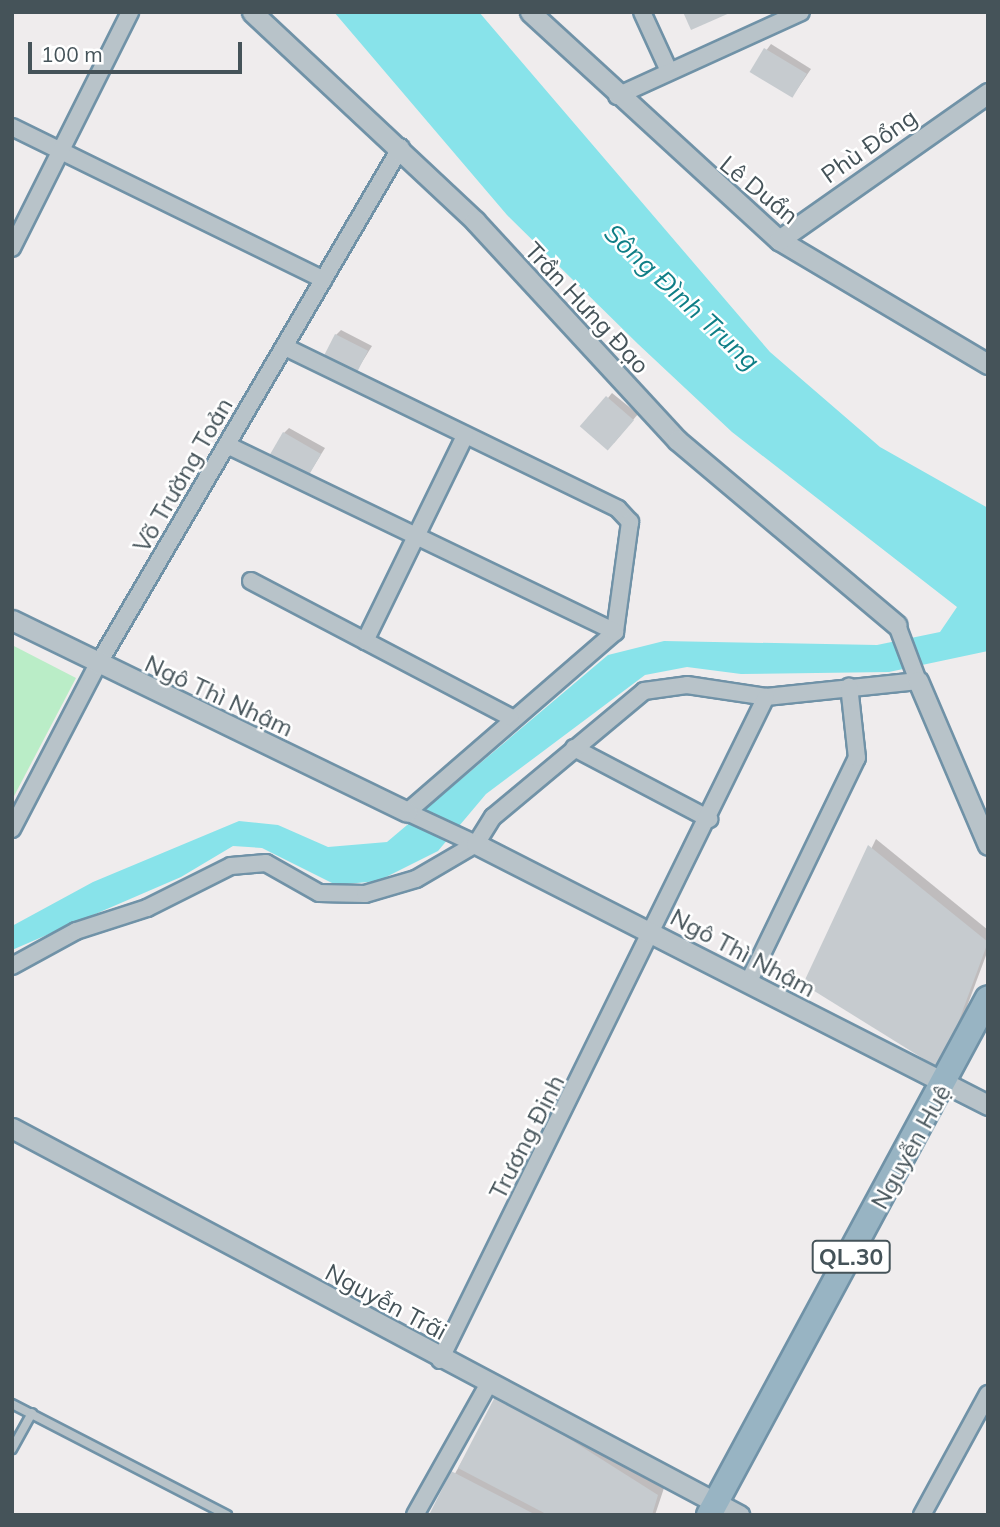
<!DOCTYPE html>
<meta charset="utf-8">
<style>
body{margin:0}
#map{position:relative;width:1000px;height:1527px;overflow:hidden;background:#efeced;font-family:Mulish,sans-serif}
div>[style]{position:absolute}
.green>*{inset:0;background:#baedc7}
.water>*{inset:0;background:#88e3ea}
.shadow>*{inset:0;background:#0003}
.building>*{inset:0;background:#c6cbcf;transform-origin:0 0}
.roads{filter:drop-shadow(2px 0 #7092a7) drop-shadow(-2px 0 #7092a7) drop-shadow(0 2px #7092a7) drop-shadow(0 -2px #7092a7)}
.service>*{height:8px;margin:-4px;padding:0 4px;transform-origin:4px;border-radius:4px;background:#b8c3c9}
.minor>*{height:16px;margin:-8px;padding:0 8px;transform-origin:8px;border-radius:8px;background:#b8c3c9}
.tertiary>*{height:19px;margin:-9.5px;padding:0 9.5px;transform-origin:9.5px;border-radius:9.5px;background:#b8c3c9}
.trunk>*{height:24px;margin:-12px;padding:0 12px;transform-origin:12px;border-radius:12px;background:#98b4c3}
span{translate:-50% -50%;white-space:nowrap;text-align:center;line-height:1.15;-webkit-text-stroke:5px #fff;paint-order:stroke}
.shield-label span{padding:2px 5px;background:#fff;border:2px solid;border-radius:5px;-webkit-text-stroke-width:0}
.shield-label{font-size:23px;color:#455359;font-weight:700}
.street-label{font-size:24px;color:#455359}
.water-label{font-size:26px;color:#0f7e86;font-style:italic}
.frame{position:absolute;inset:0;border:14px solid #455359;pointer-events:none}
.scale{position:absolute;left:28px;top:42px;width:214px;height:32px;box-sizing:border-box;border:4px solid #455359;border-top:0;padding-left:9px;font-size:21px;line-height:24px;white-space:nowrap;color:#455359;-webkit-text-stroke:5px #fff;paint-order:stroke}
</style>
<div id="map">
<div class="green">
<i style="clip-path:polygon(12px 645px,76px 678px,12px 800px)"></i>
</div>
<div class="water">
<i style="clip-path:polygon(334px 12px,479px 12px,770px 352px,880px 447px,988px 508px,988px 651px,889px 672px,741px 674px,687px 667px,645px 675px,486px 794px,438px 851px,378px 881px,336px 885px,262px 848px,233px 846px,181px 877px,12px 950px,12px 926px,93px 882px,239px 821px,278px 825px,328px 847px,387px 842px,608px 655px,664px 641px,877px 645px,940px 632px,957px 607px,732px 432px,638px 344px,507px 215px)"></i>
</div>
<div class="shadow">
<i style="clip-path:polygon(771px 44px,811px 69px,796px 91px,751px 71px)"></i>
<i style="clip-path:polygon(341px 330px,372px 346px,354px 375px,336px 335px)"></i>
<i style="clip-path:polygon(612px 393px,638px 414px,614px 443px,608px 398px)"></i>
<i style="clip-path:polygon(289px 428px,325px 448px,307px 477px,284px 433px)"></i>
<i style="clip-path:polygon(876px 839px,988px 930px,988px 950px,956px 1036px,935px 1064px,805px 984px)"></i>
<i style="clip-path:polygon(505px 1387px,664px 1488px,655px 1515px,431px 1515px)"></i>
</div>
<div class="building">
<i style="clip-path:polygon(683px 12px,732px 12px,691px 30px)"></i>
<i style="left:764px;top:48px;width:50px;height:28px;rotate:31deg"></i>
<i style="left:335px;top:334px;width:37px;height:30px;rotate:27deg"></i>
<i style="left:606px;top:396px;width:37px;height:40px;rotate:41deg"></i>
<i style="left:283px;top:432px;width:44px;height:29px;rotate:30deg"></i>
<i style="clip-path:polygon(868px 845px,988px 942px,950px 1045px,935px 1066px,803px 984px)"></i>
<i style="clip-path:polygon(497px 1393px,658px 1495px,652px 1515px,548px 1515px,458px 1468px)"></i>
<i style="clip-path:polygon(451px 1471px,536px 1515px,429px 1515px)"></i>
</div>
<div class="roads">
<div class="service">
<i style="left:12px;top:1404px;width:242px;rotate:27.3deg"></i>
<i style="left:12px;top:1449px;width:41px;rotate:-60.9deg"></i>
</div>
<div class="minor">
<i style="left:642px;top:12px;width:65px;rotate:65.4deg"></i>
<i style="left:617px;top:96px;width:202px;rotate:-24.5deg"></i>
<i style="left:12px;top:127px;width:347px;rotate:26.1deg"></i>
<i style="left:12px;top:248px;width:264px;rotate:-63.4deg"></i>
<i style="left:285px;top:347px;width:370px;rotate:25.9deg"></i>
<i style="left:618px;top:509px;width:18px;rotate:47deg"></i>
<i style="left:630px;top:522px;width:111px;rotate:97.8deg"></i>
<i style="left:615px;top:632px;width:275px;rotate:139.1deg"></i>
<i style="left:407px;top:812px;width:76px;rotate:24.9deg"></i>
<i style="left:227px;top:445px;width:431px;rotate:25.7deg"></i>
<i style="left:251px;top:581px;width:293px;rotate:27.7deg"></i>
<i style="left:365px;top:641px;width:228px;rotate:-64deg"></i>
<i style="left:574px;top:748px;width:153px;rotate:27.7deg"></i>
<i style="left:12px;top:829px;width:184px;rotate:-62.5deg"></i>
<i style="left:97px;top:666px;width:601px;rotate:-59.64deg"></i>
<i style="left:12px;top:966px;width:73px;rotate:-28.7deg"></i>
<i style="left:76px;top:931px;width:75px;rotate:-17.9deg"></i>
<i style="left:147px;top:908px;width:94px;rotate:-26.6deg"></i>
<i style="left:231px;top:866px;width:35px;rotate:-5deg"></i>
<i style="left:266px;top:863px;width:61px;rotate:29.5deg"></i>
<i style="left:319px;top:893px;width:46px;rotate:1.2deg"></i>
<i style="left:365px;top:894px;width:53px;rotate:-16.4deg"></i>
<i style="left:416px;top:879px;width:69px;rotate:-30.3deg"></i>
<i style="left:476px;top:844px;width:32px;rotate:-58deg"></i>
<i style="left:493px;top:817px;width:197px;rotate:-39.8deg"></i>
<i style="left:644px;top:691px;width:43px;rotate:-7.9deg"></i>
<i style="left:687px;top:685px;width:80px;rotate:8.6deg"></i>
<i style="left:766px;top:697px;width:153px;rotate:-6deg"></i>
<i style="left:918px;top:681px;width:60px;rotate:-110.6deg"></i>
<i style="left:748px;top:983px;width:250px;rotate:-64.2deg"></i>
<i style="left:857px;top:758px;width:72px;rotate:-96.3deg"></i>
<i style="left:440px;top:1360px;width:739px;rotate:-63.82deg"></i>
<i style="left:415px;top:1515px;width:149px;rotate:-60.7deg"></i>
<i style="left:922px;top:1515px;width:138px;rotate:-61.4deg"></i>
</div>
<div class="tertiary">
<i style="left:252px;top:12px;width:306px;rotate:43.1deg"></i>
<i style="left:475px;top:221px;width:298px;rotate:47.3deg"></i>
<i style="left:677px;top:440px;width:287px;rotate:40.1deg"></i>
<i style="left:530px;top:12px;width:338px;rotate:42.5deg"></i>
<i style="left:779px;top:240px;width:243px;rotate:30.7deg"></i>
<i style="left:779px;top:240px;width:256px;rotate:-35.1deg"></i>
<i style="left:12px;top:620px;width:439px;rotate:25.9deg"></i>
<i style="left:918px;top:681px;width:178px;rotate:66.9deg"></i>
<i style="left:476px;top:844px;width:575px;rotate:27.01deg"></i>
<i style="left:12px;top:1128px;width:824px;rotate:28.03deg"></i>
</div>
<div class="trunk">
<i style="left:709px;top:1515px;width:587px;rotate:-61.65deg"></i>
</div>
</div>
<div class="shield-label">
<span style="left:851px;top:1257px">QL.30</span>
</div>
<div class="street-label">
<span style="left:869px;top:146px;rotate:-35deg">Phù Đổng</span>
<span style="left:759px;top:190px;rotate:39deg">Lê Duẩn</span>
<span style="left:587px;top:308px;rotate:47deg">Trần Hưng Đạo</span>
<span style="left:183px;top:475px;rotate:-60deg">Võ Trường Toản</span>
<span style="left:219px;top:696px;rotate:25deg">Ngô Thì Nhậm</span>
<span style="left:743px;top:953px;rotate:28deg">Ngô Thì Nhậm</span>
<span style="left:527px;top:1137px;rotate:-63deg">Trương Định</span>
<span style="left:911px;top:1147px;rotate:-61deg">Nguyễn Huệ</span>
<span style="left:386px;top:1302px;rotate:28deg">Nguyễn Trãi</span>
</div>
<div class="water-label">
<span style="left:682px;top:297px;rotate:43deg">Sông Đình Trung</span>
</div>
<div class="frame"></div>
<div class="scale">100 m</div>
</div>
